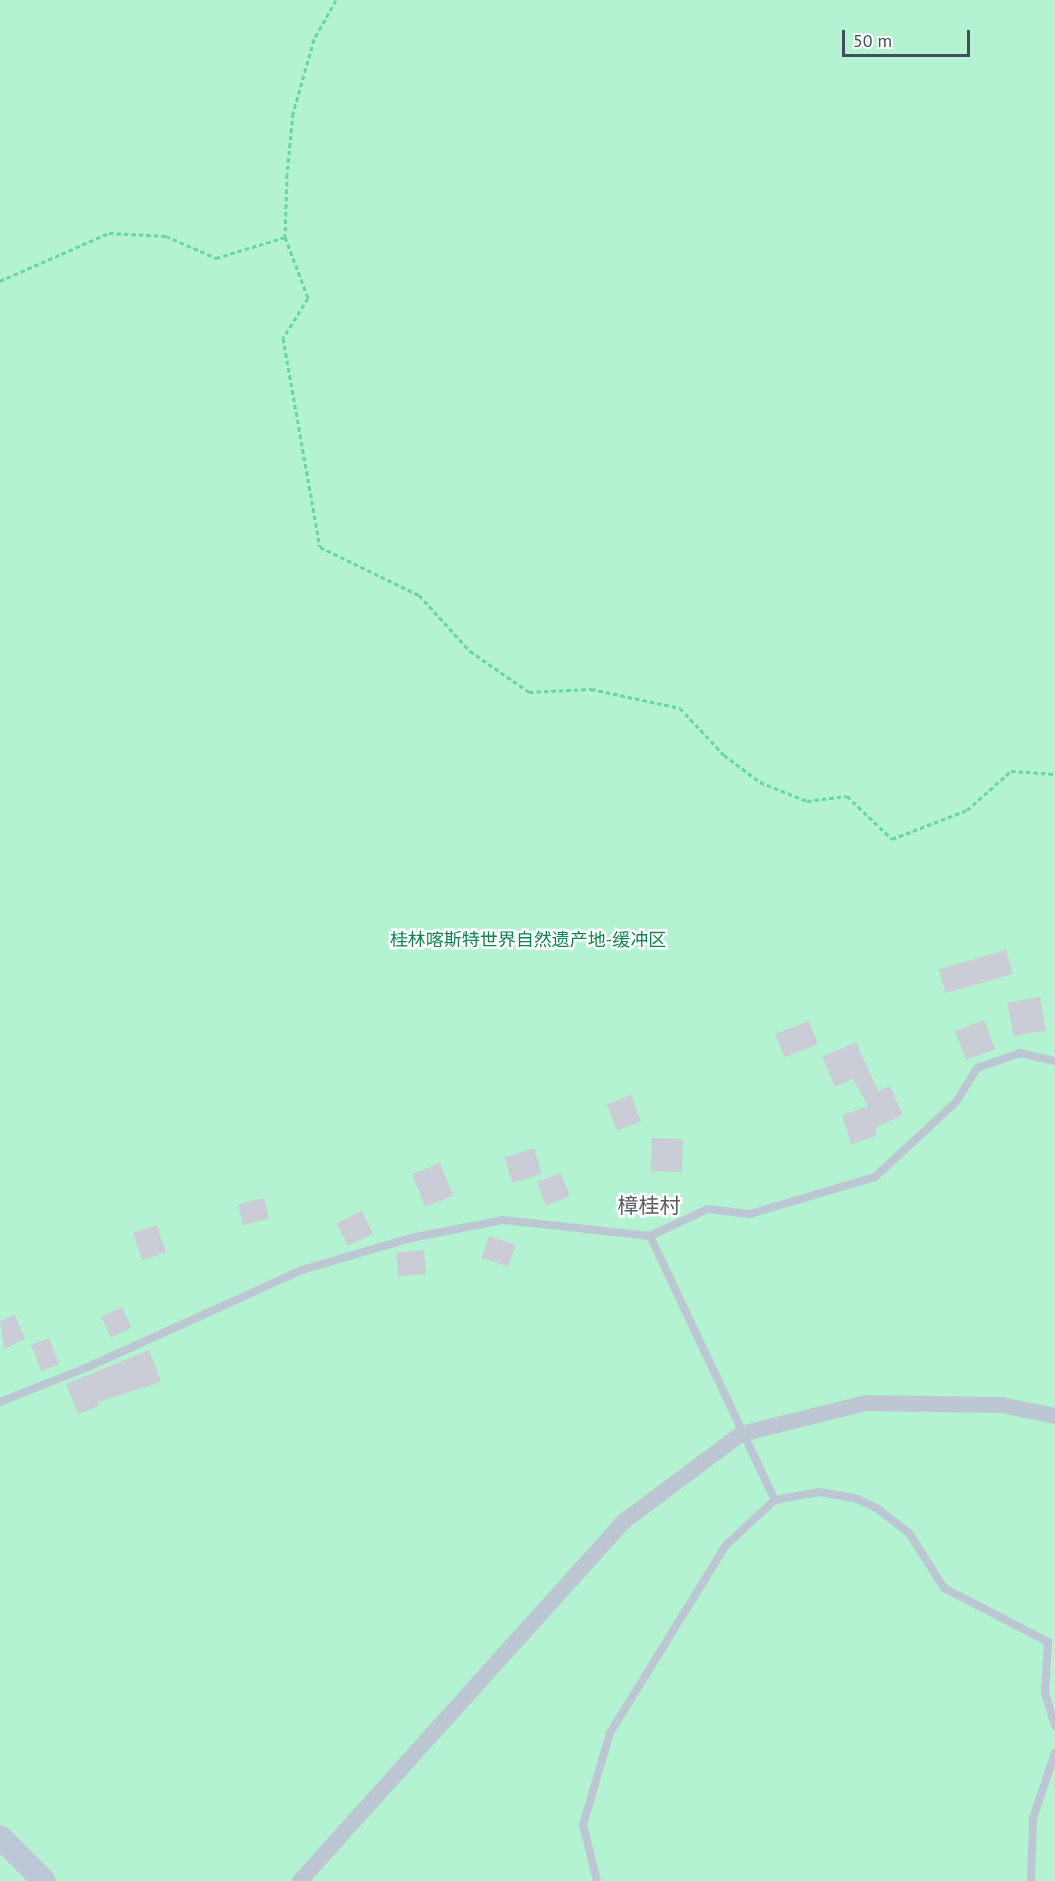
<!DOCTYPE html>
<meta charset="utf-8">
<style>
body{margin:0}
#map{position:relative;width:1055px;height:1881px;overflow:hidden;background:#efeceb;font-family:"PT Sans","Noto Sans SC",sans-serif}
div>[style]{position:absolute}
.green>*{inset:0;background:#b3f3d1;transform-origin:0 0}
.building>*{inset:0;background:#cacdd5;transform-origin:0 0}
.path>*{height:3px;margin-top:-1.5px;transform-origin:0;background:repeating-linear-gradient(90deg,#68d5a7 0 4.5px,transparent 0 7.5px)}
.service>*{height:8px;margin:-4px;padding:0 4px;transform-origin:4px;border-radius:4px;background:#bdc7d3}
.minor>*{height:16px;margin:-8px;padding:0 8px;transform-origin:8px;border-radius:8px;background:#bdc7d3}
.secondary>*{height:24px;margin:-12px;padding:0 12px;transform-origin:12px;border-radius:12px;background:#bcc7d8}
span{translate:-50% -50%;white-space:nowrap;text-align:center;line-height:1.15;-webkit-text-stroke:5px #fff;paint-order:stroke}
.park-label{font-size:18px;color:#0c8450}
.quarter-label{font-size:21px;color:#585c62}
.scale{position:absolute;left:842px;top:30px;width:128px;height:27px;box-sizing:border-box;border:3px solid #424e5b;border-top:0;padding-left:8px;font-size:18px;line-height:21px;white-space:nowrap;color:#424e5b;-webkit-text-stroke:4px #fff;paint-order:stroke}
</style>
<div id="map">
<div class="green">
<i style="left:0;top:0;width:1055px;height:1881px"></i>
</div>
<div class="building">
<i style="left:1006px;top:950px;width:25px;height:70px;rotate:74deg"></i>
<i style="left:1040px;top:997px;width:34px;height:33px;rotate:80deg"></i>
<i style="left:984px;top:1020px;width:31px;height:31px;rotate:69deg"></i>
<i style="left:809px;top:1021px;width:25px;height:36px;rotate:69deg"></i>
<i style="clip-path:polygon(856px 1042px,878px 1091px,890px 1086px,903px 1115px,875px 1128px,877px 1136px,851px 1144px,842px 1115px,868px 1106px,853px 1079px,835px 1087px,822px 1057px)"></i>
<i style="left:631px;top:1095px;width:28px;height:26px;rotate:69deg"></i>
<i style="left:652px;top:1138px;width:31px;height:33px;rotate:2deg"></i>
<i style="left:534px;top:1148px;width:27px;height:31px;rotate:73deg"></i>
<i style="left:440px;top:1163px;width:35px;height:30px;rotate:68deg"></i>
<i style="left:561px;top:1173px;width:25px;height:26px;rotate:69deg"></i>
<i style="left:264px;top:1198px;width:21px;height:27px;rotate:76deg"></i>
<i style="left:362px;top:1211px;width:25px;height:28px;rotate:64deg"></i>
<i style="left:157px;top:1225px;width:29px;height:25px;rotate:72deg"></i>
<i style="left:489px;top:1236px;width:28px;height:23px;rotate:18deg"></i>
<i style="left:424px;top:1250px;width:24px;height:28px;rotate:85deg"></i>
<i style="left:122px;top:1307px;width:23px;height:23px;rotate:65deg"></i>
<i style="clip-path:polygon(15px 1315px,25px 1339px,4px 1349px,0 1321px)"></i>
<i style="left:49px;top:1338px;width:28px;height:19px;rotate:69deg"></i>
<i style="clip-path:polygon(149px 1350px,161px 1382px,98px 1402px,99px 1406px,78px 1414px,66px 1384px)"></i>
</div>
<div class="path">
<i style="left:336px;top:0;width:45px;rotate:119.4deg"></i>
<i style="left:314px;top:39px;width:77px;rotate:105.8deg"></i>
<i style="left:293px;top:113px;width:61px;rotate:95.6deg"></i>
<i style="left:287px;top:174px;width:63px;rotate:91.8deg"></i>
<i style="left:285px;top:237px;width:65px;rotate:69.3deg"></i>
<i style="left:308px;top:298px;width:47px;rotate:122deg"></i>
<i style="left:283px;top:338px;width:212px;rotate:80deg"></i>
<i style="left:320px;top:547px;width:110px;rotate:25.9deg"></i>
<i style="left:419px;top:595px;width:76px;rotate:47.7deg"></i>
<i style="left:470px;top:651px;width:72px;rotate:34.8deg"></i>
<i style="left:529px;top:692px;width:62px;rotate:-2.8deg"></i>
<i style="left:591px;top:689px;width:91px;rotate:12.1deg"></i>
<i style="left:680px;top:708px;width:64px;rotate:46.9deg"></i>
<i style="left:724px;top:755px;width:45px;rotate:36.9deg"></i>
<i style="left:760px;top:782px;width:51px;rotate:22deg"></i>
<i style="left:807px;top:801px;width:40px;rotate:-7.1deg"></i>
<i style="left:847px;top:796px;width:62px;rotate:43.7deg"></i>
<i style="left:892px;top:839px;width:80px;rotate:-21.1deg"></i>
<i style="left:967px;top:810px;width:59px;rotate:-41.6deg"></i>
<i style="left:1011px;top:771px;width:44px;rotate:3.9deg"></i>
<i style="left:0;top:281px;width:119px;rotate:-23.8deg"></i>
<i style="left:109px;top:233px;width:57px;rotate:3deg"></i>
<i style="left:166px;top:236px;width:55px;rotate:23.7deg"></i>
<i style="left:216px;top:258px;width:72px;rotate:-16.9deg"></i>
</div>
<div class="service">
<i style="left:650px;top:1236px;width:64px;rotate:-25deg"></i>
<i style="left:708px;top:1209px;width:42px;rotate:6.8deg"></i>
<i style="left:750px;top:1214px;width:130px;rotate:-16.5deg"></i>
<i style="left:875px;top:1177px;width:110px;rotate:-42.8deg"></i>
<i style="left:956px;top:1102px;width:40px;rotate:-58deg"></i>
<i style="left:977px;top:1068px;width:46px;rotate:-19.2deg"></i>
<i style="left:1020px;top:1053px;width:36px;rotate:13deg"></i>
<i style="left:0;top:1402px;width:95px;rotate:-21.7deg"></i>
<i style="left:88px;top:1367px;width:235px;rotate:-24.4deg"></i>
<i style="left:302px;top:1270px;width:114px;rotate:-16.4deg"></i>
<i style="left:411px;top:1238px;width:94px;rotate:-11.1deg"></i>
<i style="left:503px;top:1220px;width:148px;rotate:6.2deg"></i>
<i style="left:650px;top:1236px;width:292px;rotate:64.7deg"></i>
<i style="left:597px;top:1881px;width:58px;rotate:-104deg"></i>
<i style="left:583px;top:1825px;width:96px;rotate:-73.6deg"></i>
<i style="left:610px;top:1733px;width:221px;rotate:-58.3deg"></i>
<i style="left:726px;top:1545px;width:67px;rotate:-42.6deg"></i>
<i style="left:775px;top:1500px;width:45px;rotate:-10.3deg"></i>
<i style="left:819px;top:1492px;width:39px;rotate:10deg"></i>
<i style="left:857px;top:1499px;width:23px;rotate:25deg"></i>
<i style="left:878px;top:1509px;width:39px;rotate:38deg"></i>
<i style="left:909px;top:1533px;width:65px;rotate:57.5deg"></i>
<i style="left:944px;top:1588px;width:117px;rotate:27.4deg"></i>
<i style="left:1048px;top:1642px;width:51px;rotate:93.4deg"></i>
<i style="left:1045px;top:1693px;width:34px;rotate:73deg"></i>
<i style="left:1031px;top:1881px;width:63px;rotate:-88.2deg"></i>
<i style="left:1033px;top:1818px;width:69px;rotate:-71.3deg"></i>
</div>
<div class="minor">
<i style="left:300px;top:1881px;width:483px;rotate:-48deg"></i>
<i style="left:623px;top:1522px;width:147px;rotate:-36.7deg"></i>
<i style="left:741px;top:1434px;width:129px;rotate:-13.9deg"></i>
<i style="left:866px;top:1403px;width:136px;rotate:0.8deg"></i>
<i style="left:1002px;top:1405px;width:54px;rotate:11.7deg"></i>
</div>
<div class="secondary">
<i style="left:0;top:1837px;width:62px;rotate:45deg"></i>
</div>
<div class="park-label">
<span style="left:528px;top:940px">桂林喀斯特世界自然遗产地-缓冲区</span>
</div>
<div class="quarter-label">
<span style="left:649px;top:1206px">樟桂村</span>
</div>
<div class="scale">50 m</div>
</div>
